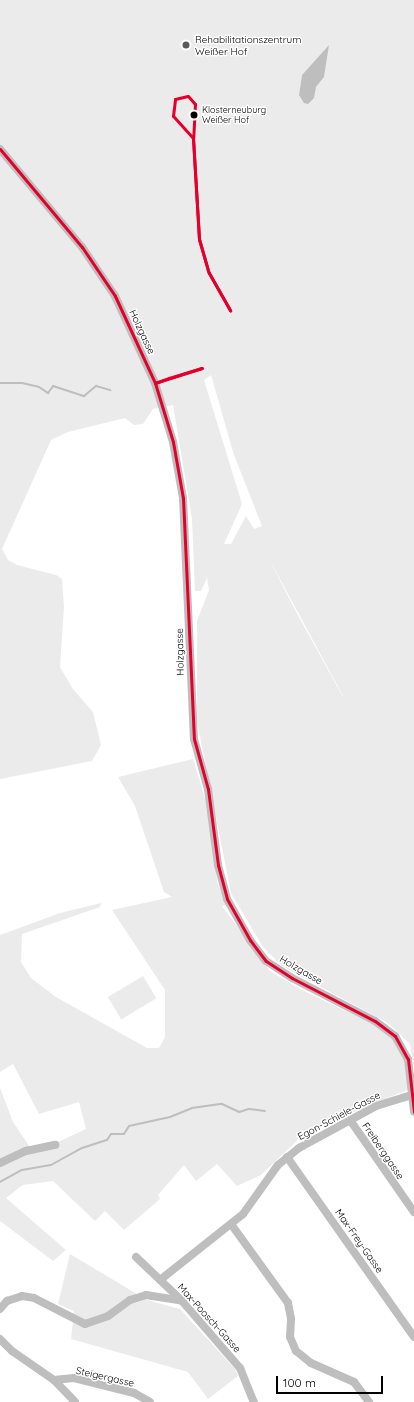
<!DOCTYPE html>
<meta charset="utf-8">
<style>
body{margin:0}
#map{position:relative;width:414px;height:1402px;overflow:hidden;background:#fff;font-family:Quicksand,sans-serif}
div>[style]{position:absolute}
.green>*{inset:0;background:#ebebeb;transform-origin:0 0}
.water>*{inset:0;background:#bebebe}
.stream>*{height:2px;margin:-1px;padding:0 1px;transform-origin:1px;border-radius:1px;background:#bebebe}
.minor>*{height:8px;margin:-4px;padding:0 4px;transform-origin:4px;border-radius:4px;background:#bebebe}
.bus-1>*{height:3px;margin:-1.5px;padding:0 1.5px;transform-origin:1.5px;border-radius:1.5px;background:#e4002b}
.dots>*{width:11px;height:11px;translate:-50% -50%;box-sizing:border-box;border:2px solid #fff;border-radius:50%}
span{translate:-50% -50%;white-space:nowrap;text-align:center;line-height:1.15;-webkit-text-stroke:3px #fff;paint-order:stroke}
.bus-label{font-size:9px;color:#000}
.left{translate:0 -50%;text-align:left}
.poi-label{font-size:10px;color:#000}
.street-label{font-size:10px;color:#000}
.scale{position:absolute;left:276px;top:1376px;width:107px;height:18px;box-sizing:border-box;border:2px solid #000;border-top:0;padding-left:5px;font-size:12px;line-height:14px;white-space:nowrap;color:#000;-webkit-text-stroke:3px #fff;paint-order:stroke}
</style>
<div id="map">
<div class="green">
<i style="clip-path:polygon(evenodd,0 0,414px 0,414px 1068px,410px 1044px,388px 1023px,282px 966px,263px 947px,231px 893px,197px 721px,197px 621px,209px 590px,207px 578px,201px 591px,195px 591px,192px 519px,173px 405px,153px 409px,143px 424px,134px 425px,125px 418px,68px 432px,51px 440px,2px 549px,8px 560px,17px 565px,56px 575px,62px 579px,64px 607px,60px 667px,73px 689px,93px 712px,101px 745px,92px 761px,0 779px,0 0,325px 50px,327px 56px,324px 77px,316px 87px,299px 95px,302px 75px,325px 50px,0 0,211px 375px,234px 455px,262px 526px,254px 529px,246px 516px,231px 544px,224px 544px,242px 504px,204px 380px,211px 375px,0 0,268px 557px,343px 696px,343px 697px,294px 608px,268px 557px)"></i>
<i style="clip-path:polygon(193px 759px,208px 808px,217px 881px,226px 905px,222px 906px,270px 971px,300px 989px,371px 1023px,393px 1038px,402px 1052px,407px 1065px,409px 1089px,306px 1132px,261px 1175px,237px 1186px,217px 1164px,196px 1181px,184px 1165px,158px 1195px,160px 1199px,124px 1230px,105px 1211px,95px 1221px,53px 1181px,23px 1185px,6px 1198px,66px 1250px,53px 1261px,0 1221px,0 1088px,13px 1122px,34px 1153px,86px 1129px,79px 1102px,39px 1114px,13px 1064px,0 1072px,0 935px,60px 913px,101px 903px,100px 907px,22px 934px,21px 962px,31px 978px,56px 997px,147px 1048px,159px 1048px,165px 1037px,165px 990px,112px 910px,172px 897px,164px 892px,135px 806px,118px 777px)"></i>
<i style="left:143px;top:976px;width:26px;height:41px;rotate:59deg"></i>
<i style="clip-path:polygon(70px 1254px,147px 1300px,180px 1309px,235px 1369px,238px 1376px,208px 1399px,188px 1372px,71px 1339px,74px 1311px,58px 1304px)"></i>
</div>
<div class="water">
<i style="clip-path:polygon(329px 45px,324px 77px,316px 87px,314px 98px,308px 104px,304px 103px,299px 95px,302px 75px)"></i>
</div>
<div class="stream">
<i style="left:0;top:383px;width:22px"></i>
<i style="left:22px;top:383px;width:17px;rotate:13deg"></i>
<i style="left:39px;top:387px;width:11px;rotate:34deg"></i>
<i style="left:48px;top:393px;width:9px;rotate:-54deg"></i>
<i style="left:53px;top:386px;width:33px;rotate:18deg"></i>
<i style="left:84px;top:396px;width:16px;rotate:-40deg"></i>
<i style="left:96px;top:386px;width:15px;rotate:16deg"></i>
<i style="left:0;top:1182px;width:25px;rotate:-29deg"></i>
<i style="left:22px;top:1170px;width:29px;rotate:-10deg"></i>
<i style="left:51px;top:1165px;width:35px;rotate:-29deg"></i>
<i style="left:82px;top:1148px;width:26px;rotate:-18deg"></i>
<i style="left:107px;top:1140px;width:7px;rotate:-56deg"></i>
<i style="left:111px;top:1134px;width:13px"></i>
<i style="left:124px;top:1134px;width:9px;rotate:-58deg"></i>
<i style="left:129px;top:1126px;width:42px;rotate:-12.4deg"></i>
<i style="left:170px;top:1117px;width:24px;rotate:-22deg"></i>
<i style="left:192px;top:1108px;width:30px;rotate:-8deg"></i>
<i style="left:222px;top:1104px;width:19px;rotate:25deg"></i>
<i style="left:239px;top:1112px;width:10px;rotate:-17deg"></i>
<i style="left:249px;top:1109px;width:16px;rotate:7deg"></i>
</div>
<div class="minor">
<i style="left:0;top:149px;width:128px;rotate:50.1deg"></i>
<i style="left:82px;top:247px;width:59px;rotate:56deg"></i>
<i style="left:115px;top:296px;width:96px;rotate:65.3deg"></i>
<i style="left:155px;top:383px;width:62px;rotate:73deg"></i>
<i style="left:173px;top:442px;width:57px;rotate:79.9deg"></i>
<i style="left:183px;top:498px;width:241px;rotate:87.4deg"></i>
<i style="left:194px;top:739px;width:52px;rotate:74.4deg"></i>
<i style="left:208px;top:789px;width:77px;rotate:82.5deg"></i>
<i style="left:218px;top:865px;width:35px;rotate:75deg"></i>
<i style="left:227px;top:899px;width:47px;rotate:60.7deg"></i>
<i style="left:250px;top:940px;width:26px;rotate:53deg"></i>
<i style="left:266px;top:961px;width:31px;rotate:33deg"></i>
<i style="left:292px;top:978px;width:93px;rotate:27.4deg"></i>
<i style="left:375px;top:1021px;width:25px;rotate:37deg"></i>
<i style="left:395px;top:1036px;width:26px;rotate:61deg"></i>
<i style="left:408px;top:1059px;width:53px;rotate:83.5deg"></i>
<i style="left:350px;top:1120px;width:112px;rotate:55.2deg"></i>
<i style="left:287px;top:1157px;width:220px;rotate:54.8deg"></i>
<i style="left:0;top:1163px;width:29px;rotate:-25deg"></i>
<i style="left:26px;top:1151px;width:30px;rotate:-12deg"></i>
<i style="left:231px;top:1224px;width:97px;rotate:54.2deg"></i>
<i style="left:288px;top:1303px;width:16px;rotate:79deg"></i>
<i style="left:291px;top:1319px;width:18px;rotate:93deg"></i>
<i style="left:290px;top:1337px;width:15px;rotate:67deg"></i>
<i style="left:296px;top:1351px;width:19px;rotate:39deg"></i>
<i style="left:311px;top:1363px;width:47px;rotate:23.8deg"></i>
<i style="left:354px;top:1382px;width:25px;rotate:53deg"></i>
<i style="left:136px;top:1257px;width:64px;rotate:43.7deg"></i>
<i style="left:182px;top:1301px;width:89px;rotate:49.1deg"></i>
<i style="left:240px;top:1368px;width:37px;rotate:68deg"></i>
<i style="left:160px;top:1280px;width:106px;rotate:-38.5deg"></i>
<i style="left:243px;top:1214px;width:60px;rotate:-54.5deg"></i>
<i style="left:278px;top:1165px;width:27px;rotate:-39deg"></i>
<i style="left:299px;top:1148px;width:88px;rotate:-28.6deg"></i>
<i style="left:376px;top:1106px;width:38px;rotate:-17deg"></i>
<i style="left:0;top:1309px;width:11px;rotate:-49deg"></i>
<i style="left:7px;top:1301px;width:16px;rotate:-18deg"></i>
<i style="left:22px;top:1296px;width:12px;rotate:9deg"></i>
<i style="left:34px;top:1298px;width:57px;rotate:27deg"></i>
<i style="left:85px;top:1324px;width:24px;rotate:-19deg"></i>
<i style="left:108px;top:1316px;width:27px;rotate:-36deg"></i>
<i style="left:130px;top:1300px;width:17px;rotate:-17deg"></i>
<i style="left:146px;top:1295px;width:36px;rotate:9deg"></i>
<i style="left:0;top:1339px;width:17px;rotate:45deg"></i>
<i style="left:12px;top:1351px;width:51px;rotate:34.6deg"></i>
<i style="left:54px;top:1380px;width:30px;rotate:46deg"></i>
<i style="left:54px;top:1380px;width:20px;rotate:-6deg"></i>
<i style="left:74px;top:1378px;width:62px;rotate:14deg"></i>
<i style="left:134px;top:1393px;width:18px;rotate:29deg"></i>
</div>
<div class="bus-1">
<i style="left:188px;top:96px;width:11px;rotate:49deg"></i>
<i style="left:195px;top:104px;width:34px;rotate:93deg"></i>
<i style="left:193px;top:138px;width:30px;rotate:-132deg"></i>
<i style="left:173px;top:116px;width:17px;rotate:-83deg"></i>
<i style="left:175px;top:99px;width:13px;rotate:-13deg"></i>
<i style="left:193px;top:138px;width:101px;rotate:86.6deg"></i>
<i style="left:193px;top:138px;width:101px;rotate:86.6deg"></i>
<i style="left:0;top:149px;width:128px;rotate:50.1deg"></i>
<i style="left:82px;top:247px;width:59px;rotate:56deg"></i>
<i style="left:115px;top:296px;width:96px;rotate:65.3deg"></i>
<i style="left:155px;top:383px;width:62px;rotate:73deg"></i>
<i style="left:173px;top:442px;width:57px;rotate:79.9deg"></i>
<i style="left:183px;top:498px;width:241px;rotate:87.4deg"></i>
<i style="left:194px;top:739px;width:52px;rotate:74.4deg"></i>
<i style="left:208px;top:789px;width:77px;rotate:82.5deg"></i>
<i style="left:218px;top:865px;width:35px;rotate:75deg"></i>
<i style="left:227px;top:899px;width:47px;rotate:60.7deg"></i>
<i style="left:250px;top:940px;width:26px;rotate:53deg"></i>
<i style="left:266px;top:961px;width:31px;rotate:33deg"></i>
<i style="left:292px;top:978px;width:93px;rotate:27.4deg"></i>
<i style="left:375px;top:1021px;width:25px;rotate:37deg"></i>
<i style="left:395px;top:1036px;width:26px;rotate:61deg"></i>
<i style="left:408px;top:1059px;width:53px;rotate:83.5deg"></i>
<i style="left:199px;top:239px;width:35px;rotate:74deg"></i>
<i style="left:199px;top:239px;width:35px;rotate:74deg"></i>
<i style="left:209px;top:273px;width:43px;rotate:60.4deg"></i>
<i style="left:209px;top:273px;width:43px;rotate:60.4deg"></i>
<i style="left:202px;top:368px;width:49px;rotate:162.3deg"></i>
<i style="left:155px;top:383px;width:15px;rotate:-20deg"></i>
<i style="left:169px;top:378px;width:34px;rotate:-17deg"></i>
</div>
<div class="dots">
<i style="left:186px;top:45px;background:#595959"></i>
<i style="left:194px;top:115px;background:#000"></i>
</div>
<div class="bus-label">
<span class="left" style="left:202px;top:115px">Klosterneuburg<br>Weißer Hof</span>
</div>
<div class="poi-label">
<span class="left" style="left:195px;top:45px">Rehabilitationszentrum<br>Weißer Hof</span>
</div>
<div class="street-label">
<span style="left:142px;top:332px;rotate:65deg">Holzgasse</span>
<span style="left:180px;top:652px;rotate:-91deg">Holzgasse</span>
<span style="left:301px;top:970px;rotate:30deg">Holzgasse</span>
<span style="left:339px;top:1116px;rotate:-28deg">Egon-Schiele-Gasse</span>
<span style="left:383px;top:1151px;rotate:56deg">Freiberggasse</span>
<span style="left:359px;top:1241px;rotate:55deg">Max-Frey-Gasse</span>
<span style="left:209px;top:1318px;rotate:48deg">Max-Poosch-Gasse</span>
<span style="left:105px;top:1377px;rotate:13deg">Steigergasse</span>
</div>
<div class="scale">100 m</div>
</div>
